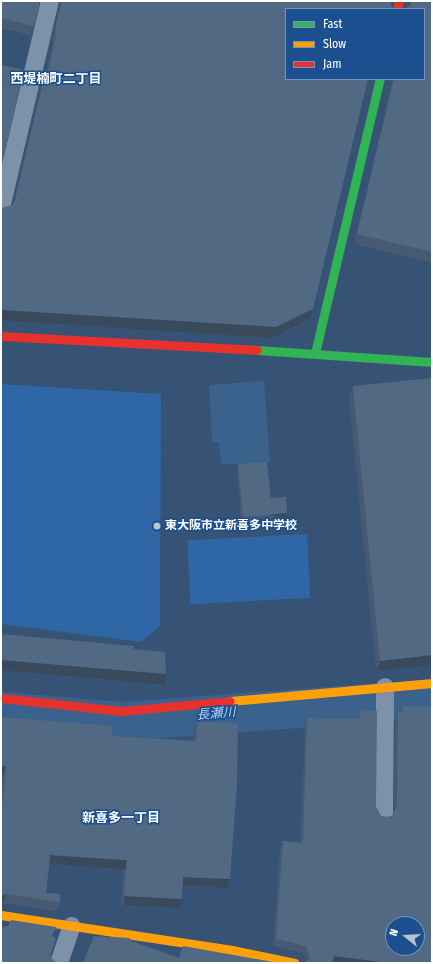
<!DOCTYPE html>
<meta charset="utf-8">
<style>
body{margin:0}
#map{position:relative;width:433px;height:964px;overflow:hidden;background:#365274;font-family:"Fira Sans Condensed","Noto Sans JP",sans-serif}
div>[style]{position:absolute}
.green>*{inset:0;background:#2f66a5;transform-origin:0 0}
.water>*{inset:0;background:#3b618d}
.river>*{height:39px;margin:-19.5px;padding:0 19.5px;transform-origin:19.5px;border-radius:19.5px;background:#3b618d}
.street>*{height:18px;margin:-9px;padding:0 9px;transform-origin:9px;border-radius:9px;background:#7d92a8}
.fast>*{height:9px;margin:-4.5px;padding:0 4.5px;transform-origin:4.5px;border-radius:4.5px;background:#30b455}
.slow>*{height:9px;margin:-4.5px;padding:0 4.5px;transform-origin:4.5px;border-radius:4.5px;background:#ff9f0a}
.jam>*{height:9px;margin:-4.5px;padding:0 4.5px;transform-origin:4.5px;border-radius:4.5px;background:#e5322d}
.wall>*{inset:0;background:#475a72}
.shaded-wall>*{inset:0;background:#394a5c;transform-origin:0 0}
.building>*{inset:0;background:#526984}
.dots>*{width:11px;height:11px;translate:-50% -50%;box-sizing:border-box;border:2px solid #1b4f8f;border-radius:50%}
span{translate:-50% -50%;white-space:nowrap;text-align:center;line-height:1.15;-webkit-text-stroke:3px #1b4f8f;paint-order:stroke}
.poi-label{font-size:12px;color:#fff;font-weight:700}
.left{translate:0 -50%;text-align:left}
.neighbourhood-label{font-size:13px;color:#fff;font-weight:700}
.water-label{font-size:13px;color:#b5d3f5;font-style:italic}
.frame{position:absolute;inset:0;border:2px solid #fff;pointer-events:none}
.legend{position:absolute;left:285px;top:8px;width:140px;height:72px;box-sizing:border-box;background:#1b4f8f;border:1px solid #7695bc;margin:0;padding:5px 7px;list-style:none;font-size:12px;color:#fff}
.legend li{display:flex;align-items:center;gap:8px;height:20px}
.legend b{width:20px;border:1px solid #7695bc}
.north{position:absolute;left:385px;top:916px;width:40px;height:40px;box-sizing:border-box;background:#1b4f8f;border:1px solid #7695bc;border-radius:50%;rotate:288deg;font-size:11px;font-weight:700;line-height:16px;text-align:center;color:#fff}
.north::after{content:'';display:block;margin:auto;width:14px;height:18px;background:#b9c2ce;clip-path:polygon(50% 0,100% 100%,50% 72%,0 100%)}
</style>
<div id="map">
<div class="green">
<i style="clip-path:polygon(1px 384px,161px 394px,160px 626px,141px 642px,1px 624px)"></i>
<i style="left:307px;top:534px;width:64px;height:120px;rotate:87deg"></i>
</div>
<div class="water">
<i style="clip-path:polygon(264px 381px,270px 462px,221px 465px,219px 442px,212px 442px,209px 385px)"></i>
</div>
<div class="river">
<i style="left:1px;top:711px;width:120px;rotate:4.8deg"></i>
<i style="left:121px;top:721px;width:312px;rotate:-4.2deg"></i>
</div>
<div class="street">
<i style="left:1px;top:208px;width:213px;rotate:-76.7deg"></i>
<i style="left:384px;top:814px;width:127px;rotate:-89.5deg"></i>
<i style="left:59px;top:963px;width:39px;rotate:-71deg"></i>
</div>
<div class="fast">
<i style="left:257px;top:350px;width:175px;rotate:3.9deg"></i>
<i style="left:315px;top:353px;width:282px;rotate:-76.7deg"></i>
</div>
<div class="slow">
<i style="left:230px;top:701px;width:203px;rotate:-5.1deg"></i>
<i style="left:1px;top:915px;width:234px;rotate:8.6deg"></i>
<i style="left:232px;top:950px;width:64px;rotate:11.7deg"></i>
</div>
<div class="jam">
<i style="left:397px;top:9px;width:8px;rotate:-76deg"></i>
<i style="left:1px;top:336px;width:256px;rotate:3.1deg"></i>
<i style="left:1px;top:698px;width:121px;rotate:6.2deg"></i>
<i style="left:121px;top:711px;width:109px;rotate:-5.2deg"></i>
</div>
<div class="wall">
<i style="clip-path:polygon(1px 1px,34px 26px,31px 36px,1px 28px)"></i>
<i style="clip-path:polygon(61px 1px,390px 1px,286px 9px,313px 309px,309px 319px,272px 338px,3px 208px,12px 205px,13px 204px,41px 85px,45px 75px,46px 75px,53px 41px,51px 41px)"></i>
<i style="clip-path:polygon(410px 1px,432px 1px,432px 263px,354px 244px,392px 82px,391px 79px,424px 79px,410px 5px)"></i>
<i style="clip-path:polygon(353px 386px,432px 665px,376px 671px,349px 397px)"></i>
<i style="clip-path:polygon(238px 464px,271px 498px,287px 513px,286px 518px,241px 522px,237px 469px)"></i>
<i style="clip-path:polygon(403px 706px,432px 963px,306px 962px,303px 953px,273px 946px,280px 848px,283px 841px,300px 843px,305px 725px,307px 718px,357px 719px,360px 710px,376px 807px,381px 816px,387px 817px,392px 816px,394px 812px,395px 719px,398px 712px,401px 712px)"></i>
<i style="clip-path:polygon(1px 717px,112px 736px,193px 741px,193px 731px,197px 722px,227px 888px,182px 886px,178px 908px,121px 905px,123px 869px,49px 864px,46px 893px,60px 902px,57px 911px,2px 903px,1px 903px,1px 794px,3px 775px,1px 775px)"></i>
</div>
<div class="shaded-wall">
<i style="clip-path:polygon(313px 309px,309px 319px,272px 338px,1px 320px,1px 310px)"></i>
<i style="left:287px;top:513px;width:5px;height:44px;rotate:101deg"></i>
<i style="clip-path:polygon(432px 655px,432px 665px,376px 671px,380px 661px)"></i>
<i style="left:1px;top:660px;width:166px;height:10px;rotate:5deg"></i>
<i style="clip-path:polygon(1px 766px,6px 766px,3px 775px,1px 775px)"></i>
<i style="left:50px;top:855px;width:77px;height:9px;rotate:4deg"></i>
<i style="clip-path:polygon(183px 877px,230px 879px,227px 888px,180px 885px)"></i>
<i style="clip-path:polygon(6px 894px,2px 903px,1px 903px,1px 896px)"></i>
<i style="left:124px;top:896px;width:58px;height:9px;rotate:3deg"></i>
<i style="clip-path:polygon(334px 956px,383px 962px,383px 963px,332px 963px)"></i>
</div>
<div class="building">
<i style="clip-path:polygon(1px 1px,40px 1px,34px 26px,1px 18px)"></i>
<i style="clip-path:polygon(62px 1px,390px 1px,392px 8px,397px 9px,286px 9px,286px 79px,368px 79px,313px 309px,276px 327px,1px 310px,1px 207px,3px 208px,12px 205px,15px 201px,45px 75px,47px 76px,57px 31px,55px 30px)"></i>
<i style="clip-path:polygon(413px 1px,432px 1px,432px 252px,357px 234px,394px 79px,424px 79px,424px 9px,406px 9px,413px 2px)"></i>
<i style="clip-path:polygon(1px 65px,24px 70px,1px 168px)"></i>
<i style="clip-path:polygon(432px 378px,432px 655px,380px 661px,353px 386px)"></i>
<i style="clip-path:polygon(267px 462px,271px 498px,286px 497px,287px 513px,243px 517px,238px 464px)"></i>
<i style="clip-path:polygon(1px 634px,134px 646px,134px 649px,165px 652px,166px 674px,1px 660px)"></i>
<i style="clip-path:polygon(evenodd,403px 706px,432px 706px,432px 963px,383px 963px,383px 962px,334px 956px,332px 963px,305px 963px,310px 958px,306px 946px,276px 939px,283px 841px,303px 843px,307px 718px,359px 719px,360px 710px,377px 711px,376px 807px,381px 816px,387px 817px,392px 816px,397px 807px,398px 712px,403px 712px,403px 706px,393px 924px,417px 924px,417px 948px,393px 948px,393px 924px)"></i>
<i style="clip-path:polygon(1px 717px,113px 726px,112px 736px,196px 741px,197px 722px,238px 723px,237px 784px,230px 879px,183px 877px,182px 899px,124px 896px,127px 860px,50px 855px,46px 893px,60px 894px,60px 902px,6px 894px,1px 896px,1px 819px,6px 766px,1px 766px)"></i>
<i style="clip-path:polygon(11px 920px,56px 927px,52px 936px,56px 938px,50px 957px,57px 963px,1px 963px,1px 924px,2px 927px,8px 926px)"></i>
<i style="clip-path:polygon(94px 936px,130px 938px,129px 940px,179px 958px,183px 946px,273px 962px,272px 963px,83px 963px)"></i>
</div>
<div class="dots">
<i style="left:157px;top:526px;background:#b9c2ce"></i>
</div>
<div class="poi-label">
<span class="left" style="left:165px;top:526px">東大阪市立新喜多中学校</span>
</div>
<div class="neighbourhood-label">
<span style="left:56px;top:79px">西堤楠町二丁目</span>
<span style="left:121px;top:818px">新喜多一丁目</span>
</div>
<div class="water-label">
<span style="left:216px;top:714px;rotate:-4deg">長瀬川</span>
</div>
<div class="frame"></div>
<ul class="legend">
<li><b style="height:5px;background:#30b455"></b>Fast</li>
<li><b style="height:5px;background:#ff9f0a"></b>Slow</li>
<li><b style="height:5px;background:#e5322d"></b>Jam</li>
</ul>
<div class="north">N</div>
</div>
